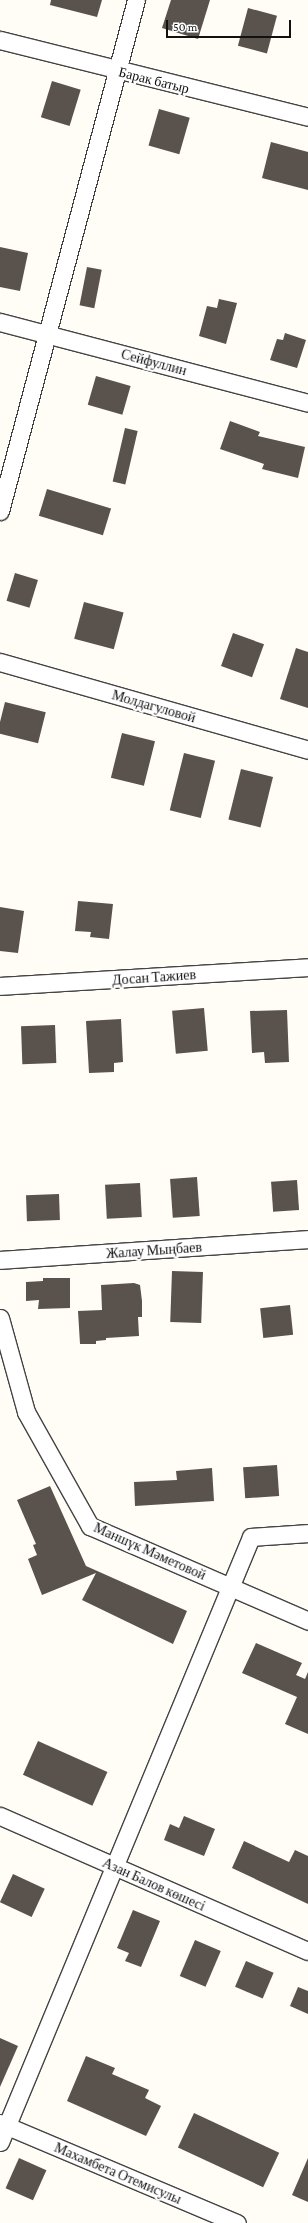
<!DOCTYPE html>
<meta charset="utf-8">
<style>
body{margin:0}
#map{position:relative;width:308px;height:2223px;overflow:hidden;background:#fffdf5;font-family:"Crimson Pro",serif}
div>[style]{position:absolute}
.building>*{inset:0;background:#5a524d;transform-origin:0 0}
.roads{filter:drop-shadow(1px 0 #444) drop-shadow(-1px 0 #444) drop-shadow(0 1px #444) drop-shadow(0 -1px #444)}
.minor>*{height:17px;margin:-8.5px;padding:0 8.5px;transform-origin:8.5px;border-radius:8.5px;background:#fff}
span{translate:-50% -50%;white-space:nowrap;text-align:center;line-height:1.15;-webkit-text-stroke:4px #fff;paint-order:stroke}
.street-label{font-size:14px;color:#111}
.scale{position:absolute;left:166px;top:20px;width:125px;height:18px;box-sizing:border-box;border:2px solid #111;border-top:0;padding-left:5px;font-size:12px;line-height:14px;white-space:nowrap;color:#111;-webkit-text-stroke:3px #fff;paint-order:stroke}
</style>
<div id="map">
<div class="building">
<i style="clip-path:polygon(51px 0,102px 0,97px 17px,50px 5px)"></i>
<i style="clip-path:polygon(171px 0,210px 0,198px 39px,162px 28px)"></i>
<i style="left:248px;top:8px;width:30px;height:39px;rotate:15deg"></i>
<i style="left:52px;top:81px;width:30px;height:38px;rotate:17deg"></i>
<i style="left:159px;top:109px;width:32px;height:38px;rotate:16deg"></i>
<i style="clip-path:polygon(271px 142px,308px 152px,308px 190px,262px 178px)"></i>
<i style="clip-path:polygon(0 247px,28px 253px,20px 291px,0 287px)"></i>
<i style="left:87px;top:267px;width:15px;height:39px;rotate:11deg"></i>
<i style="clip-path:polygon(219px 299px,237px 303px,226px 344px,199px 336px,207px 306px,217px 308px)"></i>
<i style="clip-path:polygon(285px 333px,306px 340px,297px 368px,270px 360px,277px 339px,283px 340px)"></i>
<i style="left:96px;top:376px;width:36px;height:30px;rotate:16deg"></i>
<i style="clip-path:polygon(230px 421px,260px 432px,258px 436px,305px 447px,298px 478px,262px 469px,264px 464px,220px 449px)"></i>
<i style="left:125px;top:428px;width:13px;height:55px;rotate:13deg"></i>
<i style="left:47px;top:489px;width:67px;height:28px;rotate:17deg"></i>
<i style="left:15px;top:573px;width:24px;height:29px;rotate:17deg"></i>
<i style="left:84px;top:602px;width:41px;height:38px;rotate:15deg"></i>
<i style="left:233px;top:633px;width:33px;height:35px;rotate:20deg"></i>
<i style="clip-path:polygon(296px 648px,308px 652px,308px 708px,280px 699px)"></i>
<i style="left:5px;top:702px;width:42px;height:32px;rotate:14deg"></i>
<i style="left:122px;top:733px;width:34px;height:46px;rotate:14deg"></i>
<i style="left:184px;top:753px;width:32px;height:59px;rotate:14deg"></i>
<i style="left:241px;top:769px;width:33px;height:52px;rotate:14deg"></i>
<i style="clip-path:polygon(78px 901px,113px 904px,109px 939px,90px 937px,91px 932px,75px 931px)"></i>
<i style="clip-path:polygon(0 907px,24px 911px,18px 953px,0 951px)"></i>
<i style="left:204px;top:1008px;width:43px;height:32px;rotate:85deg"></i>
<i style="clip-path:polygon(287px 1010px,289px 1062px,265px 1063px,264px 1052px,252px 1053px,250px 1011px)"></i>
<i style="clip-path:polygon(121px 1019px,123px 1062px,114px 1063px,114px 1072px,89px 1073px,86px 1021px)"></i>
<i style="left:55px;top:1025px;width:38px;height:34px;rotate:88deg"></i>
<i style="left:197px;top:1177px;width:39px;height:27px;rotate:86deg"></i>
<i style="left:297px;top:1180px;width:30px;height:26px;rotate:86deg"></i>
<i style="left:140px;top:1183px;width:34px;height:35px;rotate:87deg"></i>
<i style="left:59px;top:1194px;width:26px;height:33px;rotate:88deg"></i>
<i style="left:172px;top:1271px;width:31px;height:51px;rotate:2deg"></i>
<i style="clip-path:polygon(43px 1278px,70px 1278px,70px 1308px,38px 1309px,39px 1300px,26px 1301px,26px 1282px,43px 1281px)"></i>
<i style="clip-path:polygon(134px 1283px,140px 1285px,142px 1301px,142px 1317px,138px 1317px,139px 1336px,106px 1338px,106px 1340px,96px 1341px,96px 1344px,80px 1344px,78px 1311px,102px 1310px,101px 1285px)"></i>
<i style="left:290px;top:1305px;width:30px;height:30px;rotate:84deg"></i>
<i style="left:277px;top:1465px;width:31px;height:34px;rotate:86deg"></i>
<i style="clip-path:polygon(212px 1468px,214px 1501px,135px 1506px,134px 1482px,177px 1480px,176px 1471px)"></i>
<i style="clip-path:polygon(50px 1486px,86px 1566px,187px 1611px,173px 1644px,82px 1600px,96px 1573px,42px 1595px,28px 1559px,37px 1555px,33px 1545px,36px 1544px,17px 1500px)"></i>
<i style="clip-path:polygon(256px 1643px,302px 1663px,296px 1675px,305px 1679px,308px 1672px,308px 1734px,285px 1724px,297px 1697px,242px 1673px)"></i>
<i style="left:38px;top:1741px;width:76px;height:37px;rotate:24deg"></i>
<i style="clip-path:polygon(184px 1816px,215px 1829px,204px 1856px,164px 1840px,170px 1824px,179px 1828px)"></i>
<i style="clip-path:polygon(244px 1841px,289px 1862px,295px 1850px,308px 1856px,308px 1904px,232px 1868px)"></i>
<i style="left:13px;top:1874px;width:35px;height:31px;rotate:25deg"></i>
<i style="clip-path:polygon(133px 1910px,160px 1921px,141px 1967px,125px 1961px,129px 1953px,117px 1948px)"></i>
<i style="left:195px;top:1940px;width:28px;height:39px;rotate:23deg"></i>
<i style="left:246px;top:1961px;width:30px;height:28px;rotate:23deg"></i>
<i style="clip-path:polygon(298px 1987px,308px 1991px,308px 2014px,290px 2006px)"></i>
<i style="clip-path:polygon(0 2038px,18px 2046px,0 2087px)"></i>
<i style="clip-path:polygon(86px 2056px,115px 2068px,112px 2074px,149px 2090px,145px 2098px,161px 2106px,146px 2136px,67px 2101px)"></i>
<i style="left:194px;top:2113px;width:94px;height:38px;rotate:25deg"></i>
<i style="left:19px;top:2158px;width:30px;height:33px;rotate:24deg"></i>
<i style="clip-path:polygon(308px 2158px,308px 2202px,292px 2195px)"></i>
</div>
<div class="roads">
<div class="minor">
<i style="left:0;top:40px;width:317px;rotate:14deg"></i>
<i style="left:0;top:322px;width:318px;rotate:14.7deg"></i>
<i style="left:0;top:511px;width:529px;rotate:-75.1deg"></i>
<i style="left:0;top:662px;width:320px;rotate:15.9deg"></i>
<i style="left:0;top:986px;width:309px;rotate:-3.5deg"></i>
<i style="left:0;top:1260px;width:309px;rotate:-3.9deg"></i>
<i style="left:0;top:1318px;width:98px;rotate:74.5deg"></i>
<i style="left:26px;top:1412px;width:131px;rotate:60.7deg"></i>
<i style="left:90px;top:1526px;width:238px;rotate:23.5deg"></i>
<i style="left:0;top:1816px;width:336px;rotate:23.7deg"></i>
<i style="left:0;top:2123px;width:257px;rotate:22.9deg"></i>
<i style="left:0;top:2142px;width:655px;rotate:-67.47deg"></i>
<i style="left:251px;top:1537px;width:57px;rotate:-4deg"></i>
</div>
</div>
<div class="street-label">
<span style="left:154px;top:80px;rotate:14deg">Барак батыр</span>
<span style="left:154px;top:362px;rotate:15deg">Сейфуллин</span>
<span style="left:154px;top:706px;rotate:16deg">Молдагуловой</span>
<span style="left:154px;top:977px;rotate:-4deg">Досан Тажиев</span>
<span style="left:154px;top:1250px;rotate:-4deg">Жалау Мыңбаев</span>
<span style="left:150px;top:1551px;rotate:24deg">Маншүк Мәметовой</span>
<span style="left:154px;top:1884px;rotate:24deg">Азан Балов көшесі</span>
<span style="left:118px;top:2173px;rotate:23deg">Махамбета Отемисулы</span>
</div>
<div class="scale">50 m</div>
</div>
